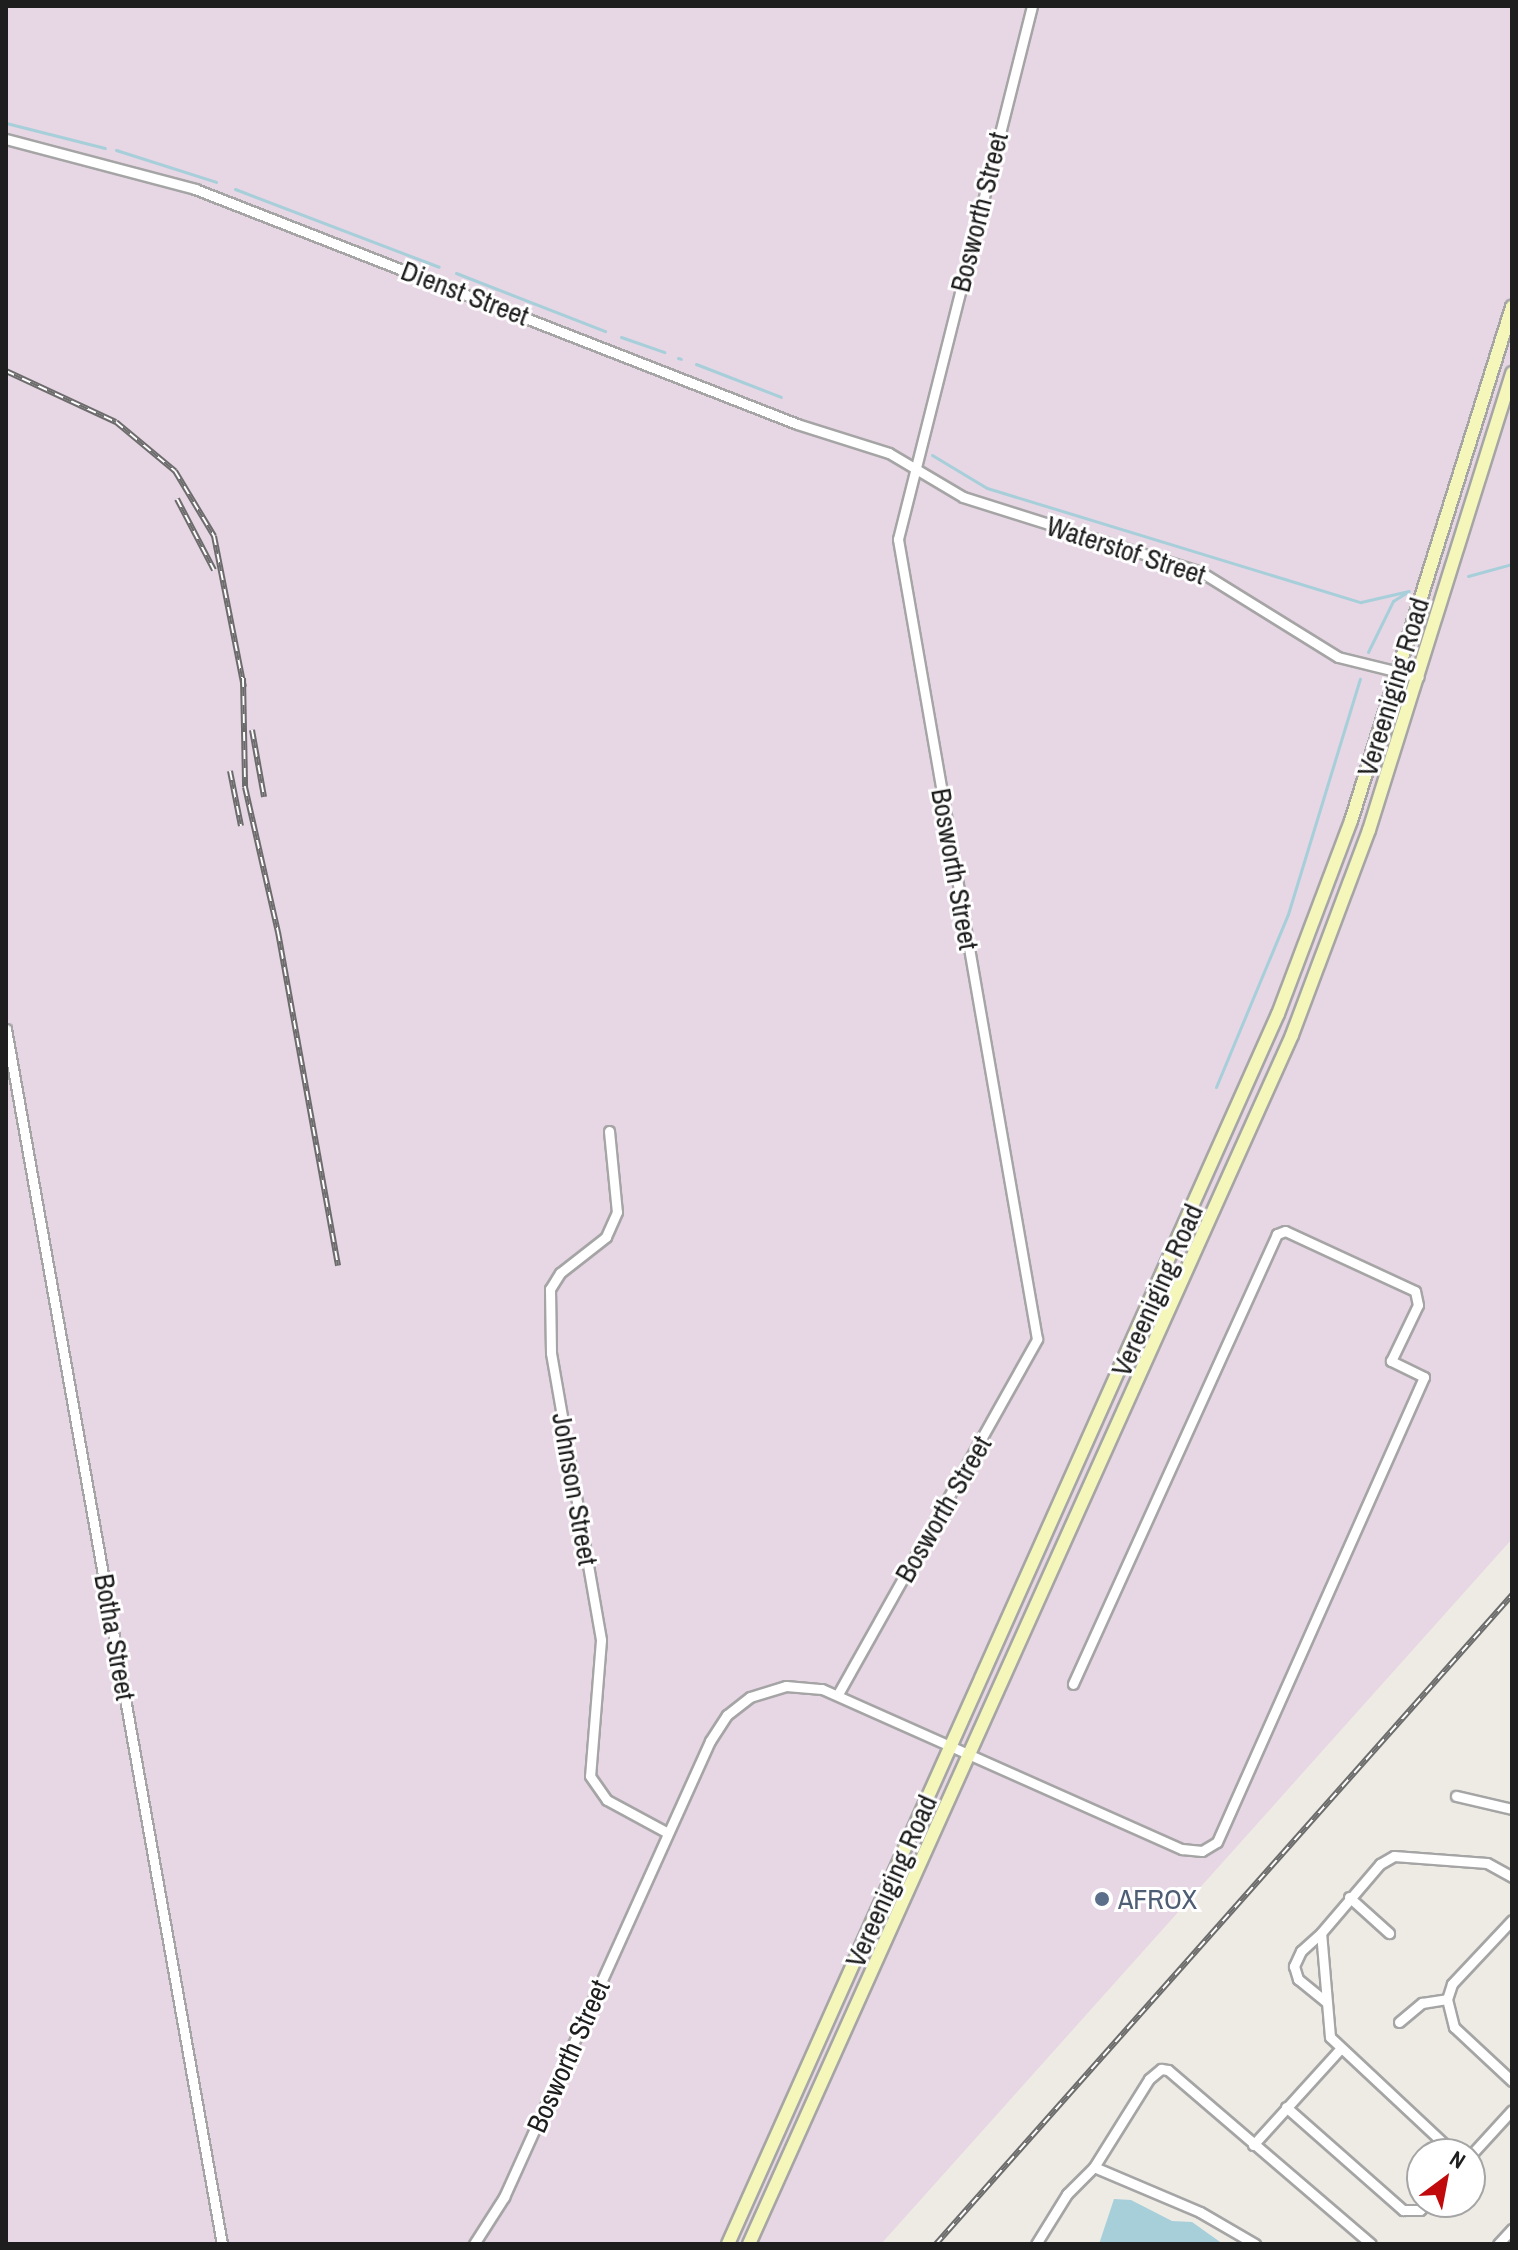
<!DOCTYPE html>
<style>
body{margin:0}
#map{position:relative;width:1518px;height:2250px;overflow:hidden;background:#eeebe4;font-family:"Archivo Narrow",sans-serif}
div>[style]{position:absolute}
.industrial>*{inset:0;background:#e7d6e4}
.water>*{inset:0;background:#a6cfda}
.stream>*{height:3px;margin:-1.5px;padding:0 1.5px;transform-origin:1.5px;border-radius:1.5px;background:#a6cfda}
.roads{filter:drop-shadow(2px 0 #a5a5a5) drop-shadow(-2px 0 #a5a5a5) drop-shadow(0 2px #a5a5a5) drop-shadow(0 -2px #a5a5a5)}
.street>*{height:9px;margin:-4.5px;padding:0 4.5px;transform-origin:4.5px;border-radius:4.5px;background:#fff}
.secondary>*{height:12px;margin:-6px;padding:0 6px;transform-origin:6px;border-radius:6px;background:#f4f6ba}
.rail>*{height:6px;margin-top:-3px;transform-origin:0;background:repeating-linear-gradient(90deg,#fff 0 9px,#6c6c6c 0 18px);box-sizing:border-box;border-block:2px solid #6c6c6c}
.dots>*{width:22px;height:22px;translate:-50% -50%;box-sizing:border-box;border:4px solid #fff;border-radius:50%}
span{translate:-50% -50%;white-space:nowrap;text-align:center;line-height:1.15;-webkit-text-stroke:6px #fff;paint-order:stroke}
.street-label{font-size:28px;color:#1e1e1e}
.service-label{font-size:28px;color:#4e5e75}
.left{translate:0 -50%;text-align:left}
.frame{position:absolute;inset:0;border:8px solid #1e1e1e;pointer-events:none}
.north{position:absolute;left:1406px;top:2138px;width:80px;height:80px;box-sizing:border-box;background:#fff;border:2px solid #a5a5a5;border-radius:50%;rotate:32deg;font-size:22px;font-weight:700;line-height:32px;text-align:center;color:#1e1e1e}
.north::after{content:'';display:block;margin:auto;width:28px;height:36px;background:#c10a0c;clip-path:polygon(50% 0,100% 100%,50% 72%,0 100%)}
</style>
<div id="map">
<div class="industrial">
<i style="clip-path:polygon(6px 6px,1512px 6px,1512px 1539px,881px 2244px,6px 2244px)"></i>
</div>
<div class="water">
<i style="clip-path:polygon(1114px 2199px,1131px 2200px,1172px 2221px,1192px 2222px,1223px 2244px,1099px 2244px)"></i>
</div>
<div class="stream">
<i style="left:6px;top:123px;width:102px;rotate:14.2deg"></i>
<i style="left:116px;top:150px;width:105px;rotate:17.7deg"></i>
<i style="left:235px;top:189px;width:218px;rotate:20.9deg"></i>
<i style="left:456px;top:273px;width:160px;rotate:21.3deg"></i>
<i style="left:621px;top:337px;width:46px;rotate:19.2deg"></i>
<i style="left:678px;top:358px;width:3px;rotate:18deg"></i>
<i style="left:696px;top:364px;width:91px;rotate:21.2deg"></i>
<i style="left:932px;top:455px;width:64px;rotate:31deg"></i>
<i style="left:987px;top:488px;width:391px;rotate:17deg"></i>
<i style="left:1361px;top:602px;width:49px;rotate:-12.9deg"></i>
<i style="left:1468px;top:576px;width:46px;rotate:-15.3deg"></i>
<i style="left:1368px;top:652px;width:57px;rotate:-63.9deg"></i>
<i style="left:1393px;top:601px;width:15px;rotate:-32deg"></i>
<i style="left:1216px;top:1087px;width:187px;rotate:-67.4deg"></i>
<i style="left:1288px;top:914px;width:246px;rotate:-73deg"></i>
</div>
<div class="roads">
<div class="street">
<i style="left:6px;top:139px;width:196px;rotate:14.8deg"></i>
<i style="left:195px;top:189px;width:646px;rotate:21.32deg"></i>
<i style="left:797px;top:424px;width:96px;rotate:17.5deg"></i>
<i style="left:889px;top:453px;width:86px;rotate:30.7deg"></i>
<i style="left:963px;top:497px;width:250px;rotate:17.5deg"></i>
<i style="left:1201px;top:572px;width:161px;rotate:31.8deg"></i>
<i style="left:1338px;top:657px;width:83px;rotate:13.9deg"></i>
<i style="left:6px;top:1029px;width:1234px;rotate:79.92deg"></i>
<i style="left:609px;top:1131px;width:81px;rotate:84.4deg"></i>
<i style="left:617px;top:1212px;width:27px;rotate:114deg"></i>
<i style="left:606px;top:1237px;width:58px;rotate:142deg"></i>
<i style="left:560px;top:1273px;width:19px;rotate:122deg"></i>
<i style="left:550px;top:1289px;width:64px;rotate:89.1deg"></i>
<i style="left:551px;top:1353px;width:291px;rotate:80.1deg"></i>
<i style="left:601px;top:1640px;width:136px;rotate:94.6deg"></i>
<i style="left:590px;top:1776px;width:29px;rotate:55deg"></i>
<i style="left:607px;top:1800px;width:69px;rotate:28.4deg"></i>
<i style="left:838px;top:1694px;width:407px;rotate:-60.7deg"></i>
<i style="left:1037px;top:1339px;width:812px;rotate:-99.86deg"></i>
<i style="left:898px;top:539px;width:550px;rotate:-75.89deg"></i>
<i style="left:1456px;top:1796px;width:57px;rotate:13.1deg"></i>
<i style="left:1349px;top:1897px;width:54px;rotate:42deg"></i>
<i style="left:1512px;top:1920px;width:88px;rotate:133.2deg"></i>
<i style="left:1452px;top:1984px;width:16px;rotate:108deg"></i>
<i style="left:1447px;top:1999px;width:29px;rotate:76deg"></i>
<i style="left:1454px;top:2027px;width:79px;rotate:43deg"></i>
<i style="left:1321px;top:1933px;width:27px;rotate:138deg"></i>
<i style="left:1301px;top:1951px;width:17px;rotate:115deg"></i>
<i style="left:1294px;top:1966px;width:14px;rotate:73deg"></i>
<i style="left:1298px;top:1979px;width:36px;rotate:39deg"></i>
<i style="left:1399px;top:2022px;width:30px;rotate:-40deg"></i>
<i style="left:1422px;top:2003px;width:25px;rotate:-9deg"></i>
<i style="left:1286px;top:2107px;width:156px;rotate:41.4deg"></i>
<i style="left:1403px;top:2210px;width:17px"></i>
<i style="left:1420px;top:2210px;width:11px;rotate:-45deg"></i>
<i style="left:1253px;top:2145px;width:128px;rotate:-47.8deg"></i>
<i style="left:1455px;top:2154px;width:171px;rotate:-136.9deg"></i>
<i style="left:1330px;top:2037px;width:104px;rotate:-94.9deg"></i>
<i style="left:1321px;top:1933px;width:91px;rotate:-49.5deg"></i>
<i style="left:1380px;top:1864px;width:16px;rotate:-30deg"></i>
<i style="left:1394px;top:1856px;width:93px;rotate:4.3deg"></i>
<i style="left:1487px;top:1863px;width:29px;rotate:29deg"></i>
<i style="left:1470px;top:2156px;width:62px;rotate:-47.6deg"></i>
<i style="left:1094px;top:2167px;width:104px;rotate:-58deg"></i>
<i style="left:1149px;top:2079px;width:16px;rotate:-40deg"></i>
<i style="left:1161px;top:2069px;width:7px;rotate:8deg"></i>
<i style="left:1168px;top:2070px;width:267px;rotate:40.6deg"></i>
<i style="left:474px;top:2244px;width:56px;rotate:-57.4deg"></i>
<i style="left:504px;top:2197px;width:500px;rotate:-65.69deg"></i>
<i style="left:710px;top:1741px;width:31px;rotate:-57deg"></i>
<i style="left:727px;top:1715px;width:29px;rotate:-38deg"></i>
<i style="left:750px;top:1697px;width:38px;rotate:-17deg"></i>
<i style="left:786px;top:1686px;width:36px;rotate:5deg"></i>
<i style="left:822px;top:1689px;width:394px;rotate:24deg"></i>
<i style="left:1182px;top:1849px;width:20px;rotate:6deg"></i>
<i style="left:1202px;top:1851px;width:17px;rotate:-31deg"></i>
<i style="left:1217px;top:1842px;width:509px;rotate:-66deg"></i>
<i style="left:1424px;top:1377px;width:37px;rotate:-154deg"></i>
<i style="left:1391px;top:1361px;width:62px;rotate:-64.3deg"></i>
<i style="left:1418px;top:1305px;width:14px;rotate:-102deg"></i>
<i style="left:1415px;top:1291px;width:143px;rotate:-155.2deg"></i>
<i style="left:1285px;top:1231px;width:9px;rotate:159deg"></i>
<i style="left:1277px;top:1234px;width:494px;rotate:114.4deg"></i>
<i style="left:1036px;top:2244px;width:59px;rotate:-58.2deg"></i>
<i style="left:1067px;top:2194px;width:38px;rotate:-45deg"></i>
<i style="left:1094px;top:2167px;width:115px;rotate:23deg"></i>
<i style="left:1200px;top:2212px;width:64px;rotate:30.2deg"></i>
<i style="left:1498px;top:2244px;width:21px;rotate:-47deg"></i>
</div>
<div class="secondary">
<i style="left:728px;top:2244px;width:1347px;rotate:-65.91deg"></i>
<i style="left:1278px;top:1014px;width:206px;rotate:-69.3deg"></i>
<i style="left:1351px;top:821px;width:539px;rotate:-72.61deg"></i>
<i style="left:749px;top:2244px;width:1325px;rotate:-65.81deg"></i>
<i style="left:1292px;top:1035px;width:219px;rotate:-69.4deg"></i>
<i style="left:1369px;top:830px;width:479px;rotate:-72.6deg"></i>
</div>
</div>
<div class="rail">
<i style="left:6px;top:371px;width:121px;rotate:24.9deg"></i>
<i style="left:116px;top:422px;width:77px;rotate:39.7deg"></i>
<i style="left:175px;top:471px;width:76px;rotate:59deg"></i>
<i style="left:214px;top:536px;width:154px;rotate:78.8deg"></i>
<i style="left:177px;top:499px;width:80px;rotate:62.5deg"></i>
<i style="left:243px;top:678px;width:109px;rotate:88.9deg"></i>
<i style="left:245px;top:787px;width:149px;rotate:77.2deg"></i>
<i style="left:278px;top:932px;width:339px;rotate:79.8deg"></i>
<i style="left:252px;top:730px;width:68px;rotate:79.8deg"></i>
<i style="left:230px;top:771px;width:56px;rotate:78.7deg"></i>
<i style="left:936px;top:2244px;width:868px;rotate:-48.41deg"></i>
</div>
<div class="dots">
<i style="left:1102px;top:1899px;background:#5c6f8a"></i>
</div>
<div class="street-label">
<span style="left:979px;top:212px;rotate:-76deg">Bosworth Street</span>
<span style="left:465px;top:293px;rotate:21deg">Dienst Street</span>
<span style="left:1126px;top:550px;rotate:18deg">Waterstof Street</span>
<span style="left:1393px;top:687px;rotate:-73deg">Vereeniging Road</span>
<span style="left:955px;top:869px;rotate:80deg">Bosworth Street</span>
<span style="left:1157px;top:1290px;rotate:-66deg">Vereeniging Road</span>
<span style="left:575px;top:1489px;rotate:80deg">Johnson Street</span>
<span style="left:943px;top:1509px;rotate:-60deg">Bosworth Street</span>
<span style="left:115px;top:1637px;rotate:80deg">Botha Street</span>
<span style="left:891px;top:1881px;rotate:-66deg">Vereeniging Road</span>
<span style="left:568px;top:2056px;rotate:-66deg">Bosworth Street</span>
</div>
<div class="service-label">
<span class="left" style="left:1118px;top:1899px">AFROX</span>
</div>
<div class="frame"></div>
<div class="north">N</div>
</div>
